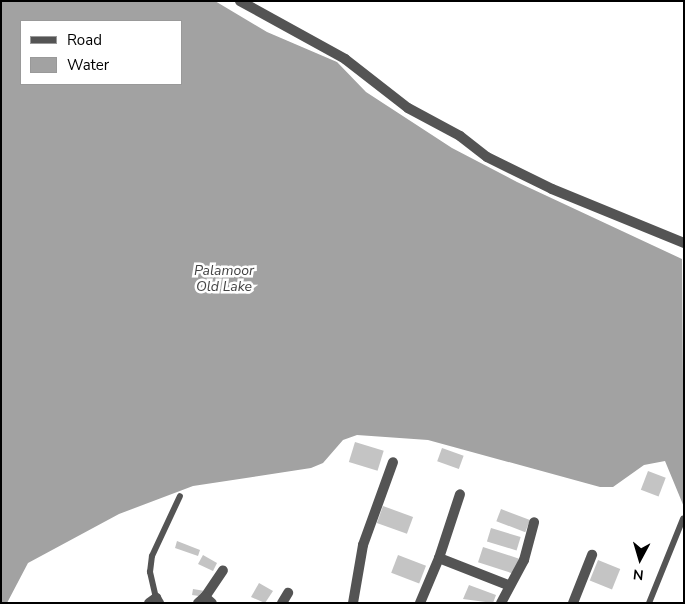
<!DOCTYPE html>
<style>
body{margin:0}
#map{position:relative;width:685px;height:604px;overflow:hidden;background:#fff;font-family:"Nunito Sans",sans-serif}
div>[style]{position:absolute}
.water>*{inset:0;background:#a2a2a2}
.building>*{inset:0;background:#c4c4c4;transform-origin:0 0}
.service>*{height:6px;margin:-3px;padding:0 3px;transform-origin:3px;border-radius:3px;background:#545454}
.minor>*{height:10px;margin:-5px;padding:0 5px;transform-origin:5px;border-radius:5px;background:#545454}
.tertiary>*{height:10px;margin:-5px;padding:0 5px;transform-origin:5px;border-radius:5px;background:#545454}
span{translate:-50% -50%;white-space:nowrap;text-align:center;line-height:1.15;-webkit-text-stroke:5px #fff;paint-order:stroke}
.water-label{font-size:14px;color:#434343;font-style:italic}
.frame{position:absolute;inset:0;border:2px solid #000;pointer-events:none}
.legend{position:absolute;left:20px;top:20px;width:162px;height:65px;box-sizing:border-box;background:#fff;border:1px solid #999;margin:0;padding:6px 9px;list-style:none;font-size:15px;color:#000}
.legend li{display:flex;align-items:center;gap:10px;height:25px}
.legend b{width:25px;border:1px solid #999}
.north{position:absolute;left:615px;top:534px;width:50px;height:50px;-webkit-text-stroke:4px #fff;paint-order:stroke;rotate:186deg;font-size:14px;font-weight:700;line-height:20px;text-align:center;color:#000}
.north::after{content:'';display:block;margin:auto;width:18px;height:22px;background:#000;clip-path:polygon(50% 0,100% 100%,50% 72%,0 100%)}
</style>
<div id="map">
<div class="water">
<i style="clip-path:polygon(evenodd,1px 1px,215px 1px,267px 32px,337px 62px,366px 92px,452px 148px,517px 182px,682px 259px,684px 507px,665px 461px,644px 465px,613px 487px,600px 487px,428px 440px,357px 435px,343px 440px,323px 463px,311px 468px,193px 486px,119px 514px,28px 563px,7px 603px,1px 603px,1px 1px,21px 21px,181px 21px,181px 84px,21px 84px,21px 21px)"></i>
</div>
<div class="building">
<i style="left:355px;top:442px;width:30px;height:21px;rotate:17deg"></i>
<i style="left:442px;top:448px;width:23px;height:14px;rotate:20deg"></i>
<i style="left:648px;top:471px;width:19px;height:20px;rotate:21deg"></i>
<i style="left:383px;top:506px;width:32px;height:18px;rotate:20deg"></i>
<i style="left:501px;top:509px;width:31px;height:13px;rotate:21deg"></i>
<i style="left:491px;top:528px;width:31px;height:14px;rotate:17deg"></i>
<i style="clip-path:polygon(177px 541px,200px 550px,198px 556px,175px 548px)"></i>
<i style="left:483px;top:547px;width:38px;height:16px;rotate:18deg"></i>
<i style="clip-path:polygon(203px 555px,217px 563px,213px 571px,198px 564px)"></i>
<i style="left:398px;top:555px;width:30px;height:19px;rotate:21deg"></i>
<i style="left:598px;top:560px;width:24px;height:22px;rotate:22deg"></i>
<i style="clip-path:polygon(259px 583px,273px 591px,265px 603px,251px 597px)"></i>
<i style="clip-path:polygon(469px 585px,496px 595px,493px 603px,463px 599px)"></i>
<i style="left:193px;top:589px;width:12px;height:6px;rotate:9deg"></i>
</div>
<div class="service">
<i style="left:156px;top:598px;width:27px;rotate:-103deg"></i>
<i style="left:150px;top:572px;width:16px;rotate:-83deg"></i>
<i style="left:152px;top:556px;width:66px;rotate:-65deg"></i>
<i style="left:649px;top:603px;width:91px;rotate:-68deg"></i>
</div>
<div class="minor">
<i style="left:439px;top:558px;width:74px;rotate:21.4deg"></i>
<i style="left:205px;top:597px;width:32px;rotate:-56deg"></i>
<i style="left:149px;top:603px;width:9px;rotate:-36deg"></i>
<i style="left:156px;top:598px;width:6px;rotate:59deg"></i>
<i style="left:198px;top:603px;width:9px;rotate:-41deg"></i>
<i style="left:205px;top:597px;width:9px;rotate:41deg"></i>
<i style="left:282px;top:603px;width:12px;rotate:-59deg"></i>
<i style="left:353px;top:603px;width:59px;rotate:-80.2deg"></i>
<i style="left:363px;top:545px;width:88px;rotate:-70.1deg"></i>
<i style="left:420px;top:603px;width:49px;rotate:-67.1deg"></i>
<i style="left:439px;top:558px;width:67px;rotate:-71.8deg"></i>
<i style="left:501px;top:603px;width:49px;rotate:-61.9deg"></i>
<i style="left:524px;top:560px;width:39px;rotate:-75deg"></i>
<i style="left:573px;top:603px;width:52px;rotate:-68.4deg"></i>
</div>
<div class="tertiary">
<i style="left:240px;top:1px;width:120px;rotate:28.9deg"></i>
<i style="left:345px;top:59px;width:80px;rotate:37.9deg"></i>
<i style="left:408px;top:108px;width:59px;rotate:28.3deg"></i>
<i style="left:460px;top:136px;width:34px;rotate:38deg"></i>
<i style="left:487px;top:157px;width:72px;rotate:26.2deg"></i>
<i style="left:552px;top:189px;width:143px;rotate:22.2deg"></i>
</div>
<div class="water-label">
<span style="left:224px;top:279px">Palamoor<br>Old Lake</span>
</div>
<div class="frame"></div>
<ul class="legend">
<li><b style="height:6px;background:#545454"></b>Road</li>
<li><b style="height:14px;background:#a2a2a2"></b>Water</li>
</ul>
<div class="north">N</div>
</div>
